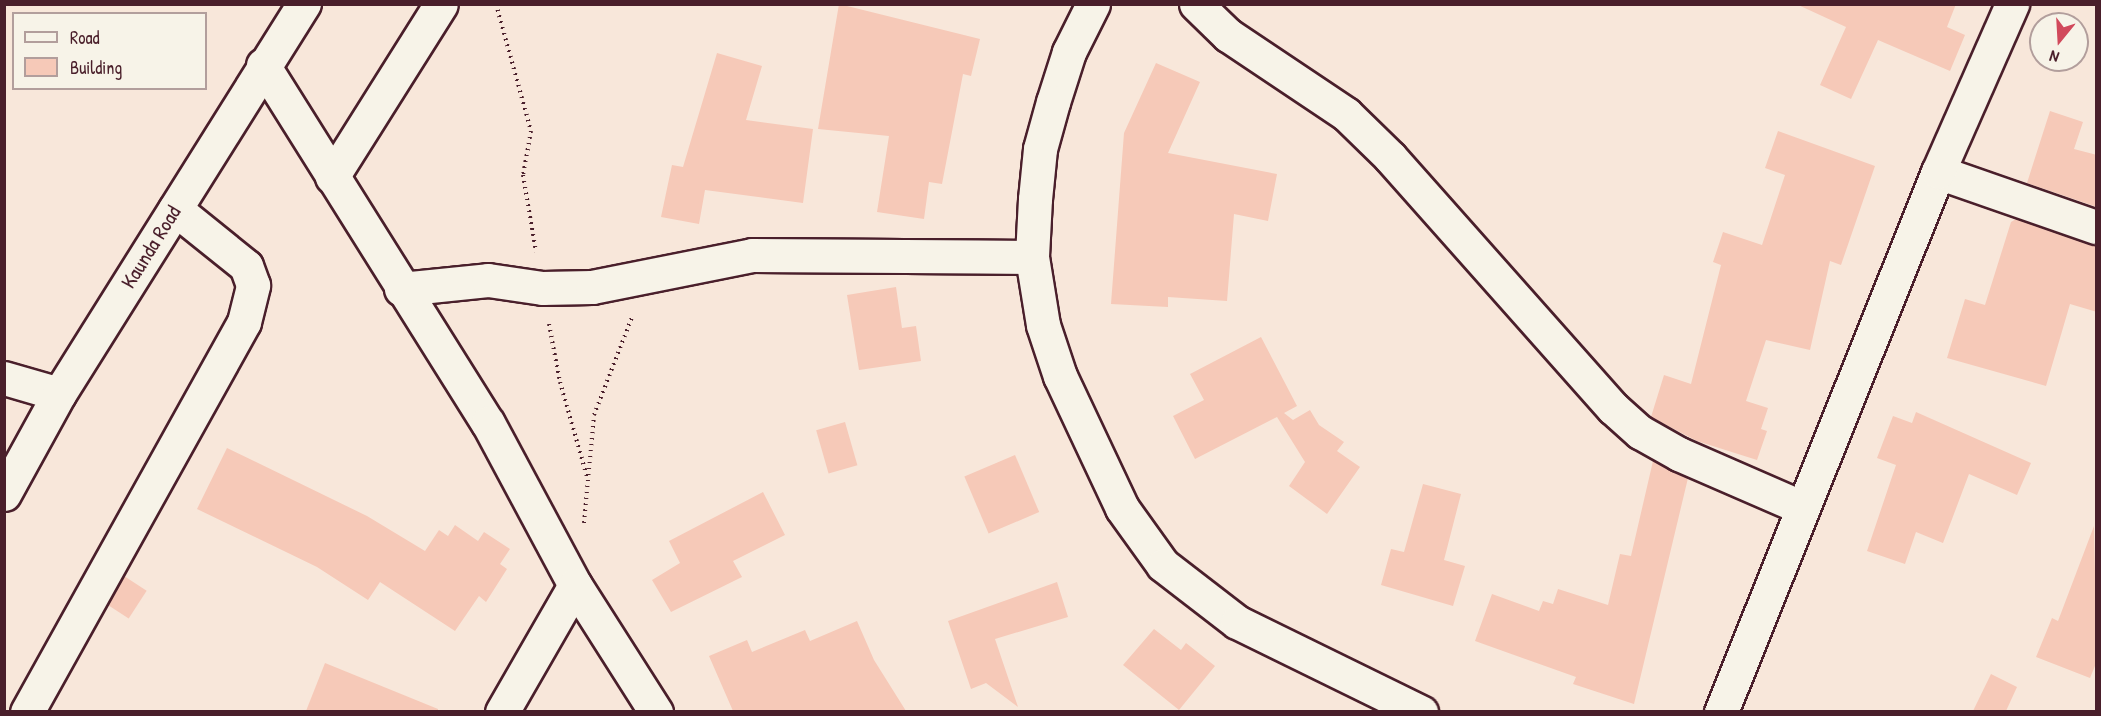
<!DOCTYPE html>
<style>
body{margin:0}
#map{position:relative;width:2101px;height:716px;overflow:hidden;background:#f8e7da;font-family:"Patrick Hand",sans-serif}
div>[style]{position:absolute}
.building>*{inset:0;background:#f6c9b8;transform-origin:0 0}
.path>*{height:4px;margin-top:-2px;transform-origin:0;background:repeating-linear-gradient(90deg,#4a1f2b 0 1.5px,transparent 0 6px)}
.roads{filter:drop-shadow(2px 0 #4a1f2b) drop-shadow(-2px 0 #4a1f2b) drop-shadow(0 2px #4a1f2b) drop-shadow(0 -2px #4a1f2b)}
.minor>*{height:33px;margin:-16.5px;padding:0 16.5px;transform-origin:16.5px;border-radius:16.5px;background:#f7f3e8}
.secondary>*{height:33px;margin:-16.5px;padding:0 16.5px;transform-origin:16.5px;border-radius:16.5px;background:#f7f3e8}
span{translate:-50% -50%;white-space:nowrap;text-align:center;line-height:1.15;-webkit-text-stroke:4.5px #f7f3e8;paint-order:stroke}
.street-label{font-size:21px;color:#4a1f2b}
.frame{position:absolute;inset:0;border:6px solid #4a1f2b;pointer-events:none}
.legend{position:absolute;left:12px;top:12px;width:195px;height:78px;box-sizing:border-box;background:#f7f3e8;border:2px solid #b29e9c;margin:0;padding:8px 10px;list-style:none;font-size:18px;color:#4a1f2b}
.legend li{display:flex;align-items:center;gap:12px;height:30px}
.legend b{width:30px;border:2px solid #b29e9c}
.north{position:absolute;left:2029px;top:12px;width:60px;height:60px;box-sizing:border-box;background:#f7f3e8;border:2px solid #b29e9c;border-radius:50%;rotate:198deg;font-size:16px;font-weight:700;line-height:24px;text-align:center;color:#4a1f2b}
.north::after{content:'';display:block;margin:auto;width:21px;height:27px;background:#d1495b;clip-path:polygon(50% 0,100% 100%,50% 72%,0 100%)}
</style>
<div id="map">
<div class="building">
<i style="clip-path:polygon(839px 4px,980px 39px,971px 76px,963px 74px,942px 184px,929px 182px,924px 219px,877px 212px,889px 136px,818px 129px)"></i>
<i style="clip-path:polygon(1796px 4px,1956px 4px,1947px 27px,1965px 35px,1950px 71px,1878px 40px,1851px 99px,1820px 85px,1846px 27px)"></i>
<i style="clip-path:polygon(717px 53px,762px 66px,746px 120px,813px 129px,803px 203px,705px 190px,699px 224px,661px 217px,672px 165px,683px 167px)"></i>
<i style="clip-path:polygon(1156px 63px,1200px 82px,1168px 153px,1277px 174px,1268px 221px,1234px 214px,1227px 301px,1168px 297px,1168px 307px,1111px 304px,1124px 133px)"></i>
<i style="clip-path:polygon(2050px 111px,2083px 122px,2074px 149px,2097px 155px,2097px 207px,2027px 183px)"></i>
<i style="clip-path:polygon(1778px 131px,1875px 166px,1841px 265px,1830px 261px,1810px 350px,1766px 340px,1746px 401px,1768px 408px,1761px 429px,1767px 431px,1757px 460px,1697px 441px,1651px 417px,1664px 375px,1691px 384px,1721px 265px,1713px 262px,1723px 232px,1762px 245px,1785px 175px,1765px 168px)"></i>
<i style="clip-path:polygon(2016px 219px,2097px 245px,2097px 312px,2070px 304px,2046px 386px,1947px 358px,1965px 299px,1985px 305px,2011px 222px)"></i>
<i style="clip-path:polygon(896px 287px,902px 328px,916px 326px,921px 361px,859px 370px,847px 295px)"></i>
<i style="clip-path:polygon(1261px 337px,1297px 406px,1284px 413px,1293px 420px,1310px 410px,1319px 425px,1344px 442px,1337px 451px,1360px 467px,1327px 514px,1289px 486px,1305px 462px,1277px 417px,1195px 459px,1173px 416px,1204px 400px,1190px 374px)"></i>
<i style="clip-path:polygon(1916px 412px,2031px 463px,2017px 495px,1969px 474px,1943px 543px,1916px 532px,1905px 564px,1867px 551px,1896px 465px,1877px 458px,1893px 416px,1912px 423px)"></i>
<i style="left:845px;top:422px;width:45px;height:30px;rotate:74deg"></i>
<i style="clip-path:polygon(227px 448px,367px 516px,425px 551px,439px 530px,448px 536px,455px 525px,478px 541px,484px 532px,510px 549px,500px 564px,507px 569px,486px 602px,479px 596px,455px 631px,380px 582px,368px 600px,317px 567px,197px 509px)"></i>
<i style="left:1015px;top:455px;width:62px;height:55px;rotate:67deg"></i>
<i style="clip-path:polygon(1653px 461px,1688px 478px,1634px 704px,1573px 684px,1576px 677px,1475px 641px,1492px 594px,1539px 611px,1543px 601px,1553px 604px,1558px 589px,1608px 605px,1620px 554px,1631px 556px)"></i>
<i style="clip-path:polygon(1423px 484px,1461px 494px,1444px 560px,1465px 566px,1453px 606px,1381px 585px,1391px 549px,1404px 552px)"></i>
<i style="clip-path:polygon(763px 492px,785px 535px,733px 561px,742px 577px,671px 612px,652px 580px,680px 563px,669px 541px)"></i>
<i style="clip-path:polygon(2094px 526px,2097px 661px,2090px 678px,2036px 657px,2052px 618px,2058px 621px)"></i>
<i style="left:124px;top:576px;width:27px;height:33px;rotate:33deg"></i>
<i style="clip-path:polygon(1057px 582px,1068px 617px,995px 639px,1018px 707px,986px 683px,971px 689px,948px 621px)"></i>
<i style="clip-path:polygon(857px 621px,874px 660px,906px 711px,733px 711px,709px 656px,747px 640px,752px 652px,805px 630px,810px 641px)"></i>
<i style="clip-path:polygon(1154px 629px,1181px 650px,1186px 643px,1215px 666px,1179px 710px,1123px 665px)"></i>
<i style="clip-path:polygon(325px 663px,438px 709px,438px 711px,306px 711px)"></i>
<i style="clip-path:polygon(1991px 674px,2017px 687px,2006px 711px,1973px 711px)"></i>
</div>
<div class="path">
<i style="left:496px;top:4px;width:132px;rotate:74.6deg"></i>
<i style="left:531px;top:131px;width:45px;rotate:100.3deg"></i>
<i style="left:523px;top:175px;width:78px;rotate:80.4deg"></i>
<i style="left:549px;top:324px;width:59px;rotate:79.3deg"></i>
<i style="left:560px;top:382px;width:102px;rotate:74.1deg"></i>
<i style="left:584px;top:523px;width:108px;rotate:-84.7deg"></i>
<i style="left:594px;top:415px;width:105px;rotate:-68.8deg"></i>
</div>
<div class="roads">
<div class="minor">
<i style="left:1093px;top:4px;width:54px;rotate:116.6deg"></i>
<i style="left:1069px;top:52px;width:52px;rotate:107.7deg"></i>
<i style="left:1053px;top:102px;width:49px;rotate:105.5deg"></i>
<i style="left:1040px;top:149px;width:50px;rotate:95.7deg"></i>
<i style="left:1035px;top:199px;width:58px;rotate:93deg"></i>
<i style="left:1032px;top:257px;width:69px;rotate:80.8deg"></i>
<i style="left:1043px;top:325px;width:54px;rotate:71.6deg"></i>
<i style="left:1060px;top:376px;width:146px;rotate:64.8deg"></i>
<i style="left:1122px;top:508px;width:70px;rotate:54.3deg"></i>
<i style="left:1163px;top:565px;width:93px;rotate:37.6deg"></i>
<i style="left:1237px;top:622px;width:205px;rotate:26.1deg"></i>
<i style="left:1196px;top:4px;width:45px;rotate:44.1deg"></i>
<i style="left:1228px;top:35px;width:142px;rotate:33.8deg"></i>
<i style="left:1346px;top:114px;width:62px;rotate:44.3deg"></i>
<i style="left:1390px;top:157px;width:336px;rotate:48.4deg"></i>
<i style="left:1613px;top:408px;width:36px;rotate:42deg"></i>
<i style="left:1640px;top:432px;width:45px;rotate:29.4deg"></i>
<i style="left:1679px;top:454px;width:135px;rotate:23.5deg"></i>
<i style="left:263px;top:65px;width:423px;rotate:57.9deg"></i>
<i style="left:488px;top:423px;width:184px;rotate:61.8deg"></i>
<i style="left:575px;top:585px;width:151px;rotate:57.5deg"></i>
<i style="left:1938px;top:172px;width:167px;rotate:19.2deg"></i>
<i style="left:332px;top:177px;width:204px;rotate:-57.8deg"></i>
<i style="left:401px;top:289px;width:87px;rotate:-5.9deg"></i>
<i style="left:488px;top:280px;width:55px;rotate:8.4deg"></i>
<i style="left:542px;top:288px;width:50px;rotate:-1.1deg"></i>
<i style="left:592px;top:287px;width:163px;rotate:-11.3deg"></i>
<i style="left:752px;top:255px;width:280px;rotate:0.4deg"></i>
<i style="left:4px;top:378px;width:57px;rotate:16.2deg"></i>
<i style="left:27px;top:712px;width:446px;rotate:-60.9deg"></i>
<i style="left:244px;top:322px;width:38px;rotate:-76deg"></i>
<i style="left:253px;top:285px;width:20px;rotate:-110deg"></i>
<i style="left:246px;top:266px;width:91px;rotate:-141.2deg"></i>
<i style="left:502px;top:712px;width:146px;rotate:-60.1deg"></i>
<i style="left:1721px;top:712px;width:582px;rotate:-68.11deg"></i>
<i style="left:1938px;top:172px;width:184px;rotate:-66.2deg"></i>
</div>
<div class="secondary">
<i style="left:4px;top:494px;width:114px;rotate:-61.2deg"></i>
<i style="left:59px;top:394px;width:461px;rotate:-57.9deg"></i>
</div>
</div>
<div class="street-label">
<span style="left:151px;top:247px;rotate:-58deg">Kaunda Road</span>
</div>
<div class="frame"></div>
<ul class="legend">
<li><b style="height:8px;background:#f7f3e8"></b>Road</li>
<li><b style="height:16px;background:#f6c9b8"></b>Building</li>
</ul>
<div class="north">N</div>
</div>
